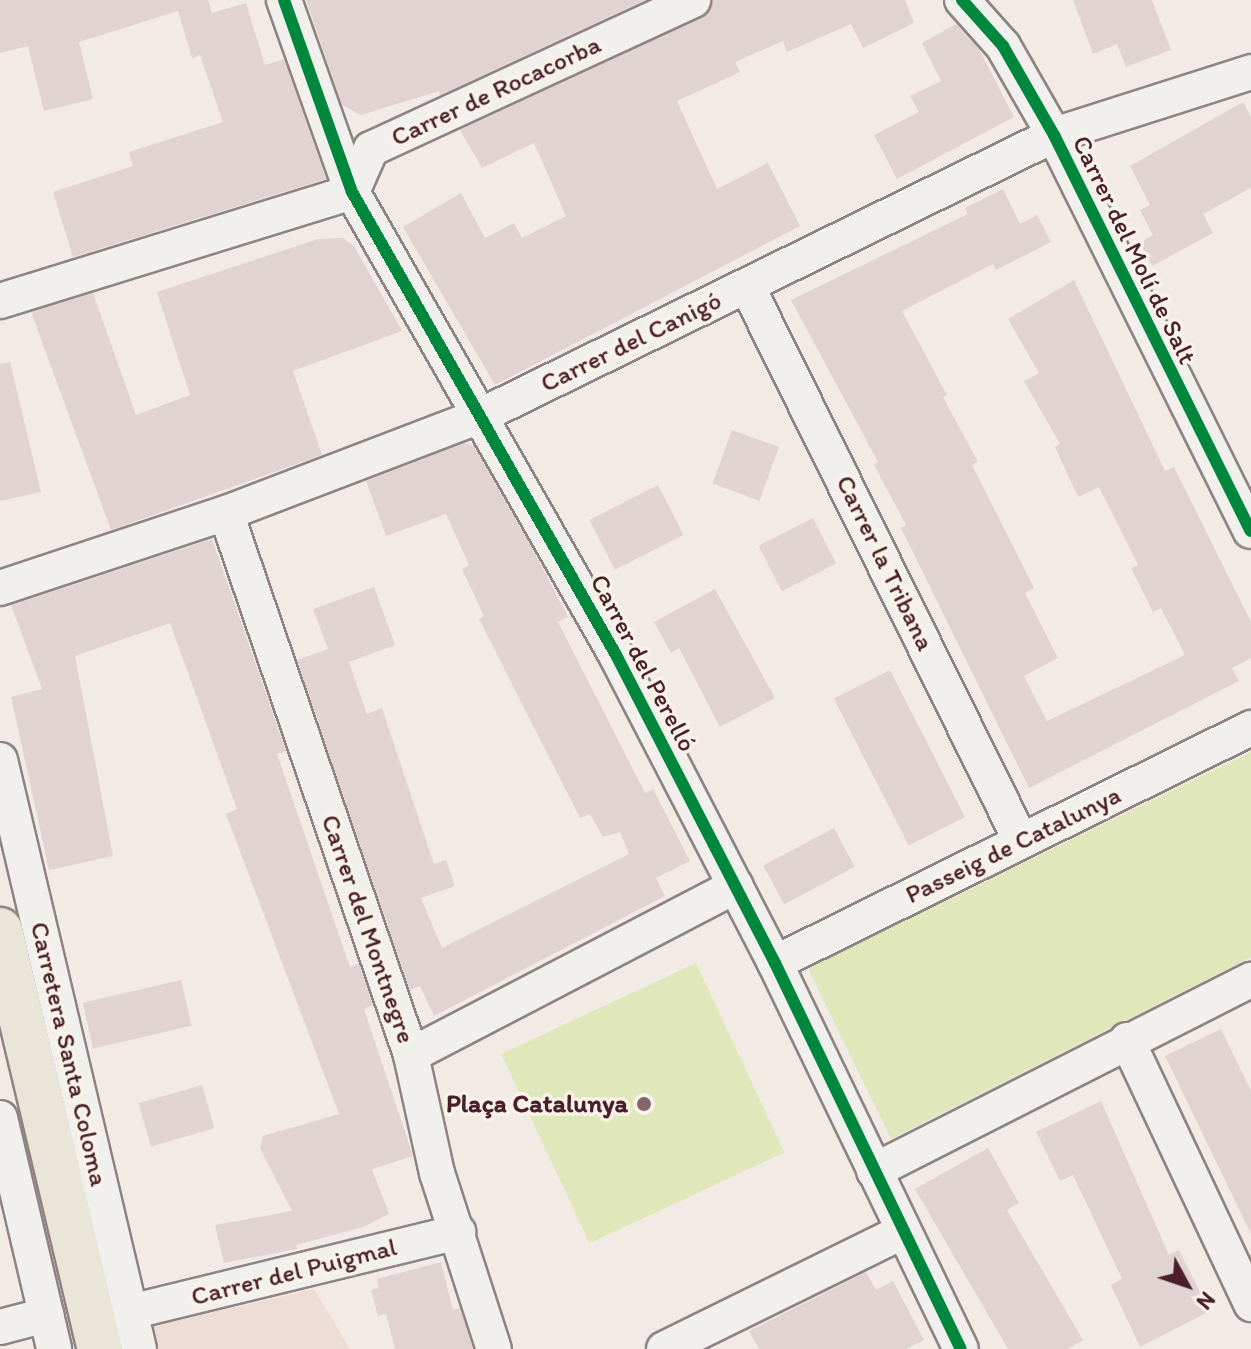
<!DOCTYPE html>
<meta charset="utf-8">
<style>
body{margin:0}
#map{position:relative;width:1251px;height:1349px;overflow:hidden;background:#f2ebe5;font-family:Itim,sans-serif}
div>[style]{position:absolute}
.built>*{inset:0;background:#eeddd6}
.green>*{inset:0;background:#e0e7ba;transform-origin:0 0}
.building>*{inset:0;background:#e1d3d1;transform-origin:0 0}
.roads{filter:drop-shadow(2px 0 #8e8282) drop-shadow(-2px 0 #8e8282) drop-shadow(0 2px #8e8282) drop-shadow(0 -2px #8e8282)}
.street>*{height:34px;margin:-17px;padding:0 17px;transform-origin:17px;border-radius:17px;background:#f2f0ec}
.primary>*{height:44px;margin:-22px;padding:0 22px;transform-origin:22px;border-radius:22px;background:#eae5d9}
.cycleway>*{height:12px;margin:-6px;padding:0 6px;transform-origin:6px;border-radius:6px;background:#00873e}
.dots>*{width:22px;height:22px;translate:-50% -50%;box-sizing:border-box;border:4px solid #f7f3e8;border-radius:50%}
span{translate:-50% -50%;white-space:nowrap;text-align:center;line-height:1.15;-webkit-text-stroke:7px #f7f3e8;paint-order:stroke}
.street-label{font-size:26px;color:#4a1f2b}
.poi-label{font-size:26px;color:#4a1f2b;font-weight:700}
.right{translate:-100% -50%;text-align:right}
.north{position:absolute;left:1147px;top:1245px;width:80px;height:80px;-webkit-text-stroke:6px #f7f3e8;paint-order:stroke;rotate:130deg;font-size:22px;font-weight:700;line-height:32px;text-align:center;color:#4a1f2b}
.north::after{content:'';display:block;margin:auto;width:28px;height:36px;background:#4a1f2b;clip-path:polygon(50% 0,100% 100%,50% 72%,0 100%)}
</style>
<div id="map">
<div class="built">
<i style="clip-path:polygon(314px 1289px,350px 1349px,98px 1349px,95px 1339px)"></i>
</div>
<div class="green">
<i style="clip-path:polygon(1251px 752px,1251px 957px,891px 1139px,808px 968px)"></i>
<i style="left:696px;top:963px;width:209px;height:215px;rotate:65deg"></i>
</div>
<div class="building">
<i style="clip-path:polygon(0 0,208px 0,212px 13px,246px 3px,265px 65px,284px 59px,326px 179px,73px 257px,53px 192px,133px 166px,129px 152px,223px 122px,200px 55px,192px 58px,178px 11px,79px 42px,93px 99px,44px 111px,28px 46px,0 53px)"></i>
<i style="clip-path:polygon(306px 0,645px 0,440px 95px,439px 91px,361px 115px,342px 105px)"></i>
<i style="clip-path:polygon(713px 0,905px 0,914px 23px,863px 48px,851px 24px,787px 52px,783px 41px,735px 62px,740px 72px,677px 101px,717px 189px,768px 163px,800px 226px,495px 385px,403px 227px,461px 193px,485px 238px,514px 223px,522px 238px,566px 216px,534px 143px,482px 168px,460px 130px,701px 18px)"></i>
<i style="clip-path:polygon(1073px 0,1152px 0,1171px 50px,1126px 67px,1117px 44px,1093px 54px)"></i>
<i style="clip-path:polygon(956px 24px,979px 49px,1014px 117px,897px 179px,874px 135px,919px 112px,910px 96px,941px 81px,922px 43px)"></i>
<i style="clip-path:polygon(1243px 102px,1251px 117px,1251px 188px,1203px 214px,1213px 233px,1152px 266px,1140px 242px,1153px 235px,1140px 210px,1150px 205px,1130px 166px)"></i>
<i style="clip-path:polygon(1003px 189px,1020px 224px,1037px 215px,1051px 242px,996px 270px,993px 264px,902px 311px,947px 395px,943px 397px,978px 462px,972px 465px,1034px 588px,1025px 593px,1058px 658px,1024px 676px,1047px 721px,1185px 655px,1161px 608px,1153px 612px,1131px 568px,1138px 565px,1099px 487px,1078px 497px,1055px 447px,1060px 444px,1024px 381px,1039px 373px,1008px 319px,1074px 280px,1165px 471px,1174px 467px,1251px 622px,1251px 658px,1232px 668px,1239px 681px,1029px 788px,901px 528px,906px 525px,874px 465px,878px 462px,791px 300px,968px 214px,965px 208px)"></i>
<i style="clip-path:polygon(343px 238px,354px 246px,402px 331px,293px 371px,322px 455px,111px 530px,31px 312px,93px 293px,136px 415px,190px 395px,157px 292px,318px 239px)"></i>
<i style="clip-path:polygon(10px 362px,41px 492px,0 501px,0 364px)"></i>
<i style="left:732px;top:430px;width:50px;height:57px;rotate:20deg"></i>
<i style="clip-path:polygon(464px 443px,474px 446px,533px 550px,568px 617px,558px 622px,645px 793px,653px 789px,690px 861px,656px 878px,665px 896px,434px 1016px,420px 986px,410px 990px,297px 660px,328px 649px,313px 609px,374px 587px,395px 645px,349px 662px,367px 714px,382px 708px,434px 864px,446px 860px,455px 886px,421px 898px,442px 948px,629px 854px,620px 832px,603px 837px,590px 814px,580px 818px,479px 619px,484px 616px,462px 569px,469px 565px,446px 514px,386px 536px,366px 481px)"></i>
<i style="left:658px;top:485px;width:56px;height:77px;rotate:63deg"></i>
<i style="left:813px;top:518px;width:51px;height:61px;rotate:63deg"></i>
<i style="clip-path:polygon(212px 539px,286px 751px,277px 754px,350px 967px,359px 964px,373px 1005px,364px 1009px,413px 1156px,372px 1169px,389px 1214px,363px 1227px,296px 1245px,297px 1249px,224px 1263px,215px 1225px,292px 1211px,260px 1148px,263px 1136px,339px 1114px,226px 814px,237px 809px,170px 623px,75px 656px,113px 856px,49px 870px,11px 697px,42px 689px,11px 605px)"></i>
<i style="clip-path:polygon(715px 589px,775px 698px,720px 727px,679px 648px,671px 653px,654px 622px)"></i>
<i style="left:890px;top:670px;width:165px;height:63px;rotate:63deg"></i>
<i style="left:834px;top:828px;width:44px;height:80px;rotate:62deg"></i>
<i style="left:181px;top:980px;width:47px;height:101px;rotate:77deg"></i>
<i style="clip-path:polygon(1221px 1029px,1251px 1091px,1251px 1234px,1165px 1056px)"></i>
<i style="left:202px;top:1085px;width:45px;height:66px;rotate:74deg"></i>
<i style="clip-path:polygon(1101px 1101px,1169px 1255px,1179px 1250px,1210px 1311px,1140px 1347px,1111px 1285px,1122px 1279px,1073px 1175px,1060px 1181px,1036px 1132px)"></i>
<i style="clip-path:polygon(988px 1148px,1019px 1203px,1007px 1210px,1083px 1340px,1068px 1349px,1008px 1349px,915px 1189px)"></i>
<i style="clip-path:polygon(441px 1262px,453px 1310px,460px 1308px,473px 1349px,395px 1349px,386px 1314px,378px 1316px,371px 1290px,379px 1288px,377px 1279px)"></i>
<i style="clip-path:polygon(866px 1272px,876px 1290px,893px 1281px,924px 1340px,906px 1349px,759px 1349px,749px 1331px)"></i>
</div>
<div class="roads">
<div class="street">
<i style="left:284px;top:0;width:204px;rotate:70.5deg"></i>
<i style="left:352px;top:192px;width:531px;rotate:60.3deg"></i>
<i style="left:615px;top:653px;width:349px;rotate:62.7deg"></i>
<i style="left:775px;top:963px;width:428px;rotate:64.3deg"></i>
<i style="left:962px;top:0;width:62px;rotate:48.3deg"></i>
<i style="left:1003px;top:46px;width:103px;rotate:60.2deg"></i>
<i style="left:1054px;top:135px;width:442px;rotate:63.6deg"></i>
<i style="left:747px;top:286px;width:619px;rotate:63.72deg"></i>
<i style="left:0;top:301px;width:368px;rotate:-17.2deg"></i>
<i style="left:352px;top:192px;width:47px;rotate:-66.2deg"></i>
<i style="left:371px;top:149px;width:355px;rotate:-24.8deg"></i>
<i style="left:226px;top:513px;width:573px;rotate:71.15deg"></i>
<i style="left:411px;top:1055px;width:121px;rotate:77.6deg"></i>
<i style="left:437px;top:1173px;width:185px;rotate:72.1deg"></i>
<i style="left:0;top:588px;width:238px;rotate:-18.4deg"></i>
<i style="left:226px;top:513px;width:274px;rotate:-20.9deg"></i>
<i style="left:482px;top:415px;width:637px;rotate:-26.08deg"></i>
<i style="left:1054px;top:135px;width:207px;rotate:-17.7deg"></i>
<i style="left:0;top:760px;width:605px;rotate:76.72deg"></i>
<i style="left:775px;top:963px;width:531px;rotate:-26.28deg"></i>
<i style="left:1127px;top:1040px;width:292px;rotate:64.8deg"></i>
<i style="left:411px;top:1055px;width:366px;rotate:-27.5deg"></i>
<i style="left:0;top:1118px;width:237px;rotate:76.8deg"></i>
<i style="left:874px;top:1171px;width:423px;rotate:-26.9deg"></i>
<i style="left:130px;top:1312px;width:338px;rotate:-13.7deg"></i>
<i style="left:0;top:1327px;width:48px;rotate:-14.6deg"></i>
<i style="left:664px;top:1349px;width:265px;rotate:-26.2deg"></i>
</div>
<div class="primary">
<i style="left:0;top:930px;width:431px;rotate:76.6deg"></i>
</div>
</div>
<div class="cycleway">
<i style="left:284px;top:0;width:204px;rotate:70.5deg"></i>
<i style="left:352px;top:192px;width:531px;rotate:60.3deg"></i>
<i style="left:615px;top:653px;width:349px;rotate:62.7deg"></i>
<i style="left:775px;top:963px;width:428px;rotate:64.3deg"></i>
<i style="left:962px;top:0;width:62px;rotate:48.3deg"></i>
<i style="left:1003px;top:46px;width:103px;rotate:60.2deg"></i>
<i style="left:1054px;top:135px;width:442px;rotate:63.6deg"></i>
</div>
<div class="dots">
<i style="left:644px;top:1104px;background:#85666c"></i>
</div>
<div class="street-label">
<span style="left:496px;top:91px;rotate:-25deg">Carrer de Rocacorba</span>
<span style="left:1134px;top:250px;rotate:64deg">Carrer del Molí de Salt</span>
<span style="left:631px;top:342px;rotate:-26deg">Carrer del Canigó</span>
<span style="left:885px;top:563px;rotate:64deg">Carrer la Tribana</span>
<span style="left:643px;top:663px;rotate:62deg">Carrer del Perelló</span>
<span style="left:1013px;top:845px;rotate:-26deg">Passeig de Catalunya</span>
<span style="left:368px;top:929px;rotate:71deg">Carrer del Montnegre</span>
<span style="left:69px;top:1054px;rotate:77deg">Carretera Santa Coloma</span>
<span style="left:294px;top:1272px;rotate:-14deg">Carrer del Puigmal</span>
</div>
<div class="poi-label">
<span class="right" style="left:628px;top:1104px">Plaça Catalunya</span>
</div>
<div class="north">N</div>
</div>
